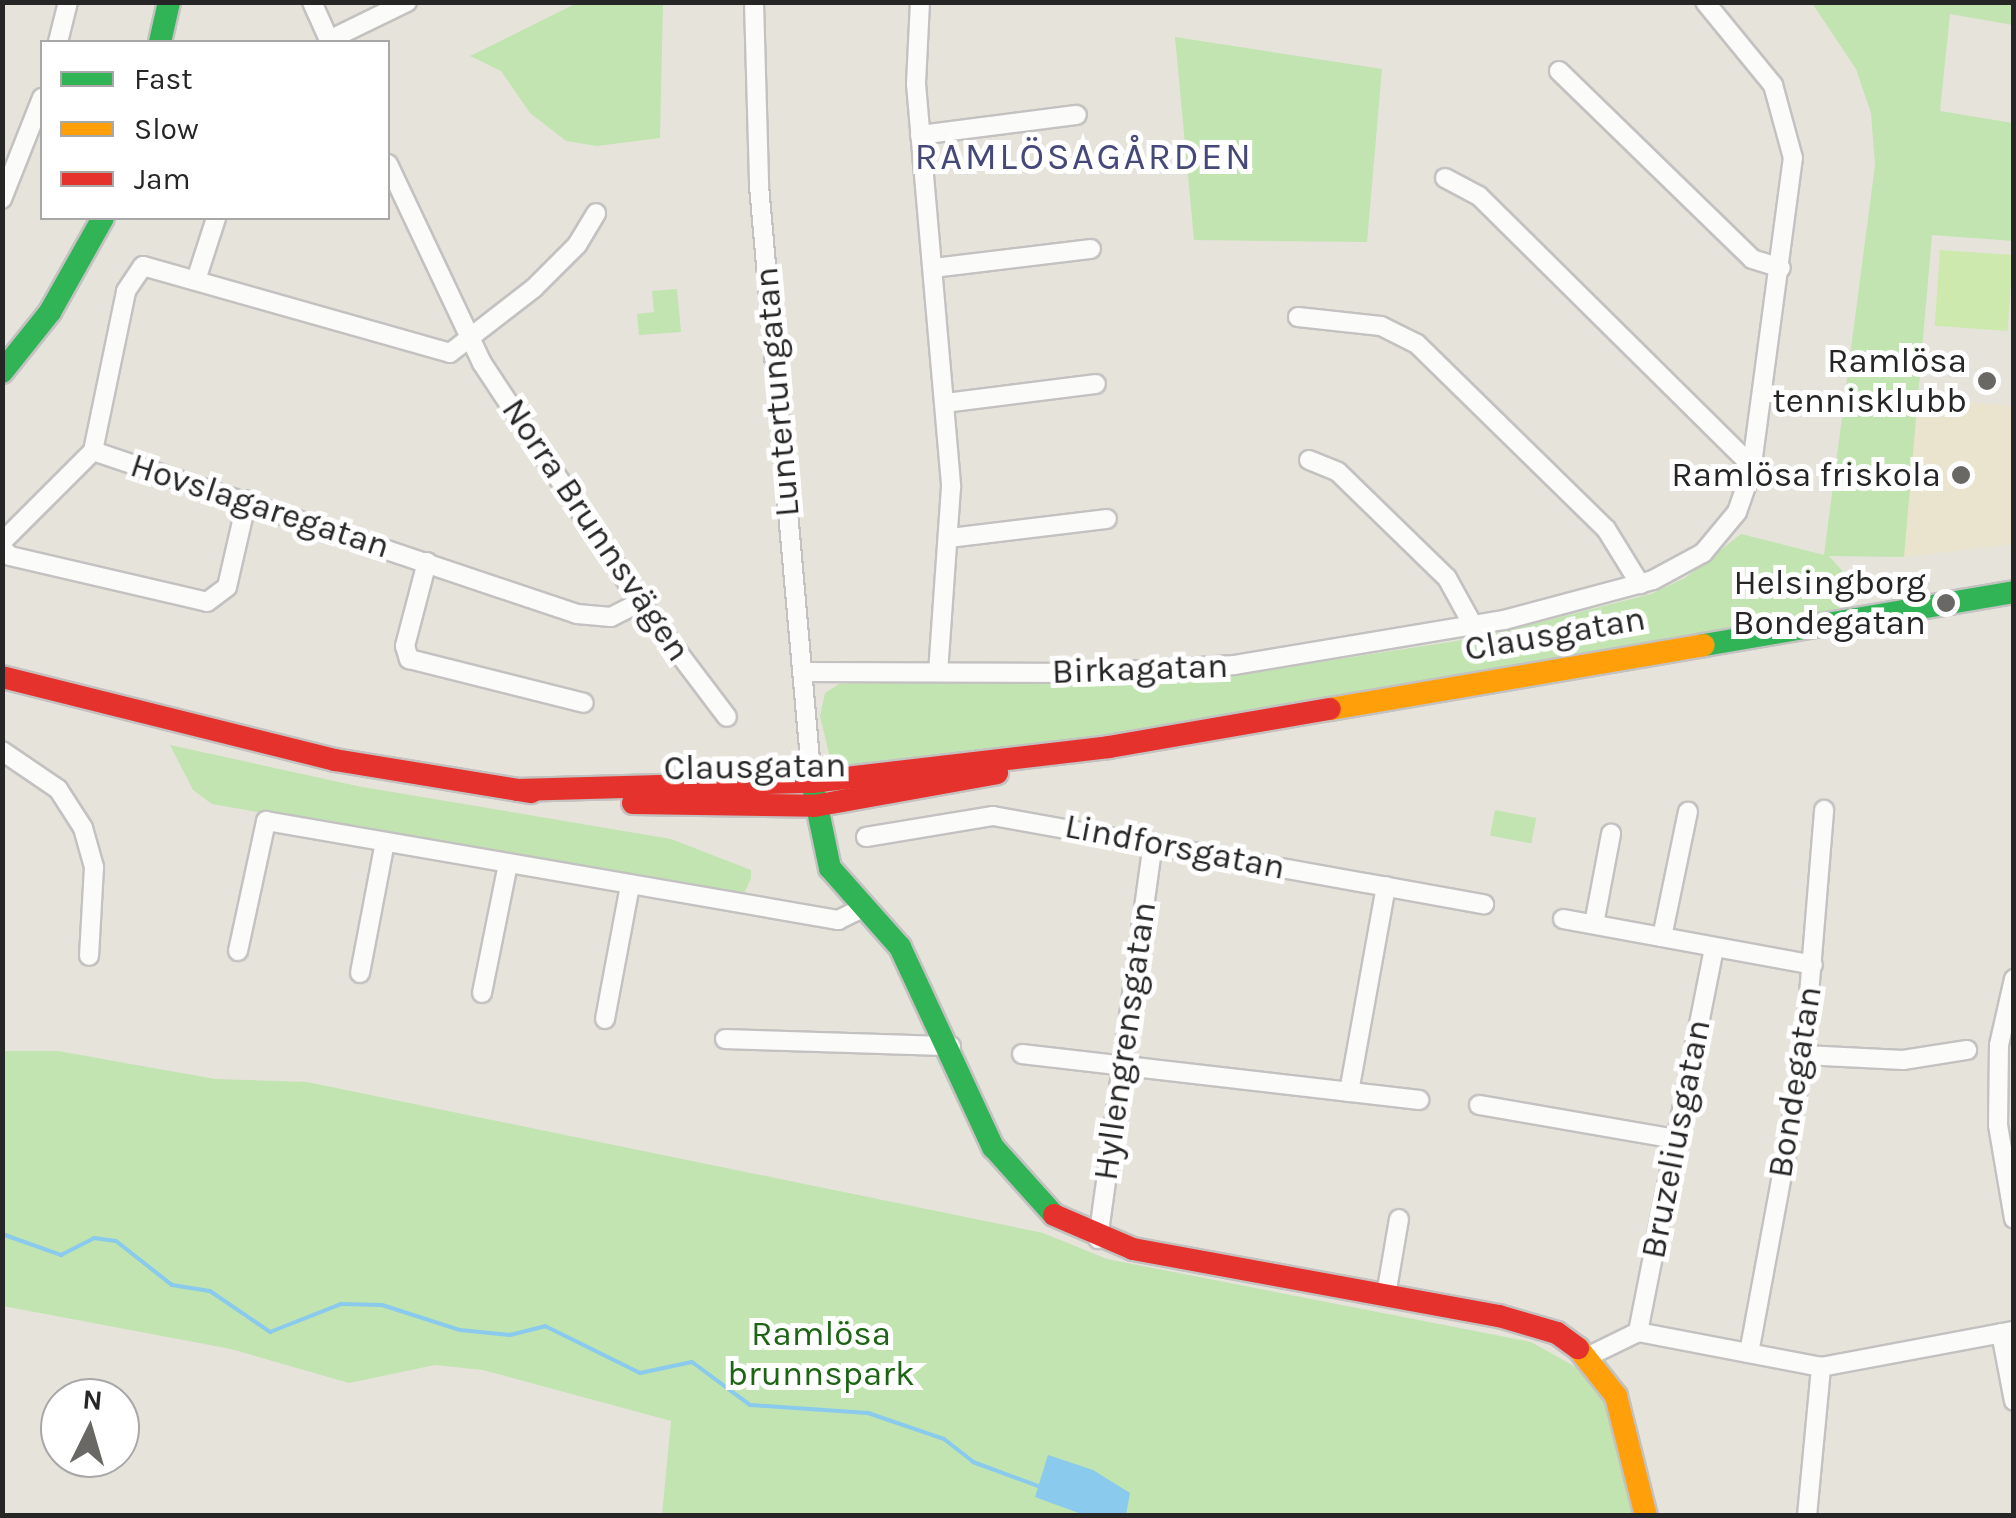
<!DOCTYPE html>
<meta charset="utf-8">
<style>
body{margin:0}
#map{position:relative;width:2016px;height:1518px;overflow:hidden;background:#e6e3db;font-family:Karla,sans-serif}
div>[style]{position:absolute}
.education>*{inset:0;background:#eae4ce}
.green>*{inset:0;background:#c1e4b1;transform-origin:0 0}
.pitch>*{inset:0;background:#cde9ae;transform-origin:0 0}
.water>*{inset:0;background:#89caed}
.stream>*{height:4px;margin:-2px;padding:0 2px;transform-origin:2px;border-radius:2px;background:#89caed}
.roads{filter:drop-shadow(2px 0 #c3c2c1) drop-shadow(-2px 0 #c3c2c1) drop-shadow(0 2px #c3c2c1) drop-shadow(0 -2px #c3c2c1)}
.street>*{height:18px;margin:-9px;padding:0 9px;transform-origin:9px;border-radius:9px;background:#fbfbfa}
.fast>*{height:22px;margin:-11px;padding:0 11px;transform-origin:11px;border-radius:11px;background:#30b455}
.slow>*{height:22px;margin:-11px;padding:0 11px;transform-origin:11px;border-radius:11px;background:#ff9f0a}
.jam>*{height:22px;margin:-11px;padding:0 11px;transform-origin:11px;border-radius:11px;background:#e5322d}
.dots>*{width:28px;height:28px;translate:-50% -50%;box-sizing:border-box;border:5px solid #fff;border-radius:50%}
span{translate:-50% -50%;white-space:nowrap;text-align:center;line-height:1.15;-webkit-text-stroke:10px #fff;paint-order:stroke}
.poi-label{font-size:35px;color:#262626}
.right{translate:-100% -50%;text-align:right}
.street-label{font-size:35px;color:#262626}
.park-label{font-size:35px;color:#1d6515}
.neighbourhood-label{font-size:38px;color:#454979;letter-spacing:2.5px}
.frame{position:absolute;inset:0;border:5px solid #262626;pointer-events:none}
.legend{position:absolute;left:40px;top:40px;width:350px;height:180px;box-sizing:border-box;background:#fff;border:2px solid #a8a8a8;margin:0;padding:12px 18px;list-style:none;font-size:30px;color:#262626}
.legend li{display:flex;align-items:center;gap:20px;height:50px}
.legend b{width:50px;border:2px solid #a8a8a8}
.north{position:absolute;left:40px;top:1378px;width:100px;height:100px;box-sizing:border-box;background:#fff;border:2px solid #a8a8a8;border-radius:50%;rotate:5deg;font-size:28px;font-weight:700;line-height:40px;text-align:center;color:#262626}
.north::after{content:'';display:block;margin:auto;width:35px;height:45px;background:#696865;clip-path:polygon(50% 0,100% 100%,50% 72%,0 100%)}
</style>
<div id="map">
<div class="education">
<i style="clip-path:polygon(1914px 398px,2013px 406px,2013px 544px,1904px 557px)"></i>
</div>
<div class="green">
<i style="clip-path:polygon(579px 2px,663px 3px,660px 138px,597px 146px,566px 141px,530px 113px,501px 71px,470px 56px)"></i>
<i style="clip-path:polygon(1812px 3px,2013px 3px,2013px 25px,1950px 14px,1940px 111px,2013px 123px,2013px 241px,1932px 235px,1904px 557px,1829px 556px,1846px 575px,1839px 609px,1133px 733px,839px 771px,832px 766px,820px 716px,825px 693px,839px 684px,1236px 675px,1482px 637px,1651px 594px,1685px 578px,1741px 534px,1824px 555px,1875px 165px,1871px 113px,1856px 69px)"></i>
<i style="clip-path:polygon(1175px 37px,1382px 69px,1367px 242px,1194px 240px)"></i>
<i style="clip-path:polygon(677px 289px,681px 332px,639px 335px,637px 314px,654px 312px,652px 291px)"></i>
<i style="clip-path:polygon(170px 745px,357px 786px,671px 839px,751px 870px,751px 878px,742px 898px,212px 804px,193px 790px)"></i>
<i style="left:1495px;top:810px;width:42px;height:26px;rotate:11deg"></i>
<i style="clip-path:polygon(3px 1051px,58px 1051px,215px 1079px,307px 1082px,1043px 1233px,1107px 1259px,1531px 1342px,1581px 1370px,1602px 1396px,1619px 1433px,1636px 1515px,662px 1515px,671px 1421px,483px 1370px,435px 1365px,349px 1383px,231px 1349px,3px 1306px)"></i>
</div>
<div class="pitch">
<i style="left:1940px;top:250px;width:73px;height:76px;rotate:4deg"></i>
</div>
<div class="water">
<i style="clip-path:polygon(1048px 1455px,1093px 1470px,1130px 1493px,1126px 1515px,1084px 1515px,1035px 1497px)"></i>
</div>
<div class="stream">
<i style="left:2px;top:1234px;width:63px;rotate:19.6deg"></i>
<i style="left:61px;top:1255px;width:37px;rotate:-27deg"></i>
<i style="left:94px;top:1238px;width:22px;rotate:8deg"></i>
<i style="left:116px;top:1241px;width:71px;rotate:38.2deg"></i>
<i style="left:172px;top:1285px;width:38px;rotate:9deg"></i>
<i style="left:210px;top:1291px;width:73px;rotate:34.3deg"></i>
<i style="left:270px;top:1332px;width:76px;rotate:-21.5deg"></i>
<i style="left:341px;top:1304px;width:41px;rotate:1.4deg"></i>
<i style="left:382px;top:1305px;width:82px;rotate:17.8deg"></i>
<i style="left:460px;top:1330px;width:50px;rotate:5.7deg"></i>
<i style="left:510px;top:1335px;width:36px;rotate:-14deg"></i>
<i style="left:545px;top:1326px;width:106px;rotate:26.3deg"></i>
<i style="left:640px;top:1373px;width:53px;rotate:-11.9deg"></i>
<i style="left:692px;top:1362px;width:72px;rotate:36.6deg"></i>
<i style="left:750px;top:1405px;width:118px;rotate:3.9deg"></i>
<i style="left:868px;top:1413px;width:80px;rotate:18.9deg"></i>
<i style="left:944px;top:1439px;width:37px;rotate:38deg"></i>
<i style="left:973px;top:1462px;width:72px;rotate:20.2deg"></i>
</div>
<div class="roads">
<div class="street">
<i style="left:312px;top:2px;width:44px;rotate:65.8deg"></i>
<i style="left:754px;top:2px;width:184px;rotate:88.4deg"></i>
<i style="left:759px;top:186px;width:598px;rotate:84.92deg"></i>
<i style="left:920px;top:2px;width:82px;rotate:92.8deg"></i>
<i style="left:916px;top:84px;width:405px;rotate:85deg"></i>
<i style="left:951px;top:487px;width:185px;rotate:94deg"></i>
<i style="left:329px;top:40px;width:87px;rotate:-26deg"></i>
<i style="left:58px;top:42px;width:41px;rotate:-76deg"></i>
<i style="left:1559px;top:71px;width:269px;rotate:44.2deg"></i>
<i style="left:1752px;top:259px;width:30px;rotate:17deg"></i>
<i style="left:920px;top:135px;width:158px;rotate:-7.3deg"></i>
<i style="left:388px;top:164px;width:220px;rotate:64.7deg"></i>
<i style="left:482px;top:363px;width:287px;rotate:56.5deg"></i>
<i style="left:640px;top:602px;width:144px;rotate:52.9deg"></i>
<i style="left:1445px;top:178px;width:38px;rotate:28deg"></i>
<i style="left:1479px;top:196px;width:384px;rotate:44.7deg"></i>
<i style="left:2px;top:199px;width:109px;rotate:-68.4deg"></i>
<i style="left:933px;top:268px;width:159px;rotate:-6.9deg"></i>
<i style="left:197px;top:277px;width:62px;rotate:-72.1deg"></i>
<i style="left:1298px;top:317px;width:83px;rotate:6.2deg"></i>
<i style="left:1381px;top:326px;width:40px;rotate:26.6deg"></i>
<i style="left:1417px;top:344px;width:264px;rotate:44.4deg"></i>
<i style="left:1606px;top:529px;width:65px;rotate:58.3deg"></i>
<i style="left:945px;top:403px;width:152px;rotate:-7.2deg"></i>
<i style="left:93px;top:451px;width:511px;rotate:18.61deg"></i>
<i style="left:577px;top:614px;width:34px;rotate:5deg"></i>
<i style="left:611px;top:617px;width:33px;rotate:-27deg"></i>
<i style="left:1309px;top:460px;width:31px;rotate:22deg"></i>
<i style="left:1338px;top:472px;width:152px;rotate:44.2deg"></i>
<i style="left:1447px;top:578px;width:56px;rotate:61.1deg"></i>
<i style="left:949px;top:538px;width:159px;rotate:-6.9deg"></i>
<i style="left:2px;top:542px;width:129px;rotate:-45deg"></i>
<i style="left:93px;top:451px;width:163px;rotate:-78.3deg"></i>
<i style="left:126px;top:291px;width:30px;rotate:-56deg"></i>
<i style="left:143px;top:266px;width:319px;rotate:15.8deg"></i>
<i style="left:450px;top:353px;width:106px;rotate:-37.7deg"></i>
<i style="left:534px;top:288px;width:61px;rotate:-45deg"></i>
<i style="left:577px;top:245px;width:37px;rotate:-59deg"></i>
<i style="left:2px;top:548px;width:11px;rotate:45deg"></i>
<i style="left:10px;top:556px;width:202px;rotate:13.1deg"></i>
<i style="left:207px;top:602px;width:25px;rotate:-37deg"></i>
<i style="left:227px;top:587px;width:89px;rotate:-77.1deg"></i>
<i style="left:427px;top:562px;width:87px;rotate:104.7deg"></i>
<i style="left:405px;top:646px;width:14px;rotate:73deg"></i>
<i style="left:409px;top:659px;width:180px;rotate:14.1deg"></i>
<i style="left:802px;top:672px;width:284px;rotate:0.2deg"></i>
<i style="left:1086px;top:673px;width:149px;rotate:-3.1deg"></i>
<i style="left:1235px;top:665px;width:273px;rotate:-9.5deg"></i>
<i style="left:1504px;top:620px;width:154px;rotate:-15deg"></i>
<i style="left:1653px;top:580px;width:57px;rotate:-28.4deg"></i>
<i style="left:1703px;top:553px;width:53px;rotate:-50.3deg"></i>
<i style="left:1737px;top:512px;width:42px;rotate:-70.7deg"></i>
<i style="left:1751px;top:472px;width:317px;rotate:-82.4deg"></i>
<i style="left:1793px;top:158px;width:76px;rotate:-105.3deg"></i>
<i style="left:1773px;top:85px;width:107px;rotate:-129.3deg"></i>
<i style="left:2px;top:751px;width:68px;rotate:34.2deg"></i>
<i style="left:58px;top:789px;width:46px;rotate:57.3deg"></i>
<i style="left:83px;top:828px;width:41px;rotate:74.2deg"></i>
<i style="left:94px;top:867px;width:89px;rotate:93.2deg"></i>
<i style="left:866px;top:837px;width:129px;rotate:-9.4deg"></i>
<i style="left:993px;top:816px;width:499px;rotate:10.2deg"></i>
<i style="left:1563px;top:919px;width:254px;rotate:10.4deg"></i>
<i style="left:1594px;top:924px;width:92px;rotate:-79.3deg"></i>
<i style="left:1662px;top:937px;width:128px;rotate:-78.3deg"></i>
<i style="left:238px;top:951px;width:133px;rotate:-77.8deg"></i>
<i style="left:266px;top:821px;width:581px;rotate:9.82deg"></i>
<i style="left:838px;top:920px;width:30px;rotate:-26deg"></i>
<i style="left:360px;top:973px;width:133px;rotate:-79.2deg"></i>
<i style="left:2014px;top:979px;width:68px;rotate:102.8deg"></i>
<i style="left:1999px;top:1045px;width:80px;rotate:90.7deg"></i>
<i style="left:1998px;top:1125px;width:95px;rotate:80.3deg"></i>
<i style="left:482px;top:993px;width:132px;rotate:-78.6deg"></i>
<i style="left:605px;top:1019px;width:136px;rotate:-79.4deg"></i>
<i style="left:725px;top:1039px;width:226px;rotate:1.8deg"></i>
<i style="left:1022px;top:1054px;width:400px;rotate:6.6deg"></i>
<i style="left:1804px;top:1055px;width:99px;rotate:2.9deg"></i>
<i style="left:1903px;top:1060px;width:65px;rotate:-8.9deg"></i>
<i style="left:1349px;top:1092px;width:209px;rotate:-79.8deg"></i>
<i style="left:1479px;top:1105px;width:200px;rotate:9.8deg"></i>
<i style="left:1098px;top:1239px;width:400px;rotate:-82.1deg"></i>
<i style="left:1386px;top:1295px;width:77px;rotate:-80.3deg"></i>
<i style="left:1638px;top:1332px;width:392px;rotate:-78.8deg"></i>
<i style="left:2001px;top:1333px;width:69px;rotate:79.2deg"></i>
<i style="left:1749px;top:1353px;width:303px;rotate:-79.5deg"></i>
<i style="left:1804px;top:1055px;width:246px;rotate:-85.3deg"></i>
<i style="left:1589px;top:1356px;width:55px;rotate:-26.1deg"></i>
<i style="left:1638px;top:1332px;width:186px;rotate:10.8deg"></i>
<i style="left:1821px;top:1367px;width:196px;rotate:-10.6deg"></i>
<i style="left:1807px;top:1516px;width:150px;rotate:-84.6deg"></i>
</div>
<div class="fast">
<i style="left:160px;top:42px;width:41px;rotate:-77.3deg"></i>
<i style="left:2px;top:372px;width:77px;rotate:-51.3deg"></i>
<i style="left:50px;top:312px;width:108px;rotate:-60.6deg"></i>
<i style="left:1704px;top:645px;width:314px;rotate:-9.7deg"></i>
<i style="left:812px;top:782px;width:88px;rotate:78.2deg"></i>
<i style="left:830px;top:868px;width:106px;rotate:48.5deg"></i>
<i style="left:900px;top:947px;width:221px;rotate:65.1deg"></i>
<i style="left:993px;top:1147px;width:91px;rotate:48.1deg"></i>
</div>
<div class="slow">
<i style="left:1330px;top:709px;width:379px;rotate:-9.7deg"></i>
<i style="left:1578px;top:1348px;width:61px;rotate:51.6deg"></i>
<i style="left:1616px;top:1396px;width:124px;rotate:76deg"></i>
</div>
<div class="jam">
<i style="left:2px;top:677px;width:343px;rotate:14deg"></i>
<i style="left:335px;top:760px;width:199px;rotate:9.3deg"></i>
<i style="left:517px;top:790px;width:295px;rotate:-1.6deg"></i>
<i style="left:812px;top:782px;width:299px;rotate:-6.7deg"></i>
<i style="left:1109px;top:747px;width:224px;rotate:-9.8deg"></i>
<i style="left:633px;top:803px;width:181px;rotate:0.9deg"></i>
<i style="left:814px;top:806px;width:186px;rotate:-10.2deg"></i>
<i style="left:1054px;top:1215px;width:86px;rotate:23.3deg"></i>
<i style="left:1133px;top:1249px;width:372px;rotate:10.4deg"></i>
<i style="left:1499px;top:1316px;width:60px;rotate:16.3deg"></i>
<i style="left:1557px;top:1333px;width:26px;rotate:36deg"></i>
</div>
</div>
<div class="dots">
<i style="left:1987px;top:381px;background:#696865"></i>
<i style="left:1961px;top:475px;background:#696865"></i>
<i style="left:1946px;top:603px;background:#696865"></i>
</div>
<div class="poi-label">
<span class="right" style="left:1967px;top:381px">Ramlösa<br>tennisklubb</span>
<span class="right" style="left:1941px;top:475px">Ramlösa friskola</span>
<span class="right" style="left:1926px;top:603px">Helsingborg<br>Bondegatan</span>
</div>
<div class="street-label">
<span style="left:777px;top:392px;rotate:-95deg">Luntertungatan</span>
<span style="left:260px;top:506px;rotate:18deg">Hovslagaregatan</span>
<span style="left:596px;top:530px;rotate:56deg">Norra Brunnsvägen</span>
<span style="left:1555px;top:634px;rotate:-10deg">Clausgatan</span>
<span style="left:1140px;top:669px;rotate:-2deg">Birkagatan</span>
<span style="left:755px;top:767px;rotate:-1deg">Clausgatan</span>
<span style="left:1175px;top:847px;rotate:11deg">Lindforsgatan</span>
<span style="left:1125px;top:1041px;rotate:-82deg">Hyllengrensgatan</span>
<span style="left:1795px;top:1082px;rotate:-81deg">Bondegatan</span>
<span style="left:1676px;top:1139px;rotate:-79deg">Bruzeliusgatan</span>
</div>
<div class="park-label">
<span style="left:821px;top:1354px">Ramlösa<br>brunnspark</span>
</div>
<div class="neighbourhood-label">
<span style="left:1084px;top:157px">RAMLÖSAGÅRDEN</span>
</div>
<div class="frame"></div>
<ul class="legend">
<li><b style="height:12px;background:#30b455"></b>Fast</li>
<li><b style="height:12px;background:#ff9f0a"></b>Slow</li>
<li><b style="height:12px;background:#e5322d"></b>Jam</li>
</ul>
<div class="north">N</div>
</div>
